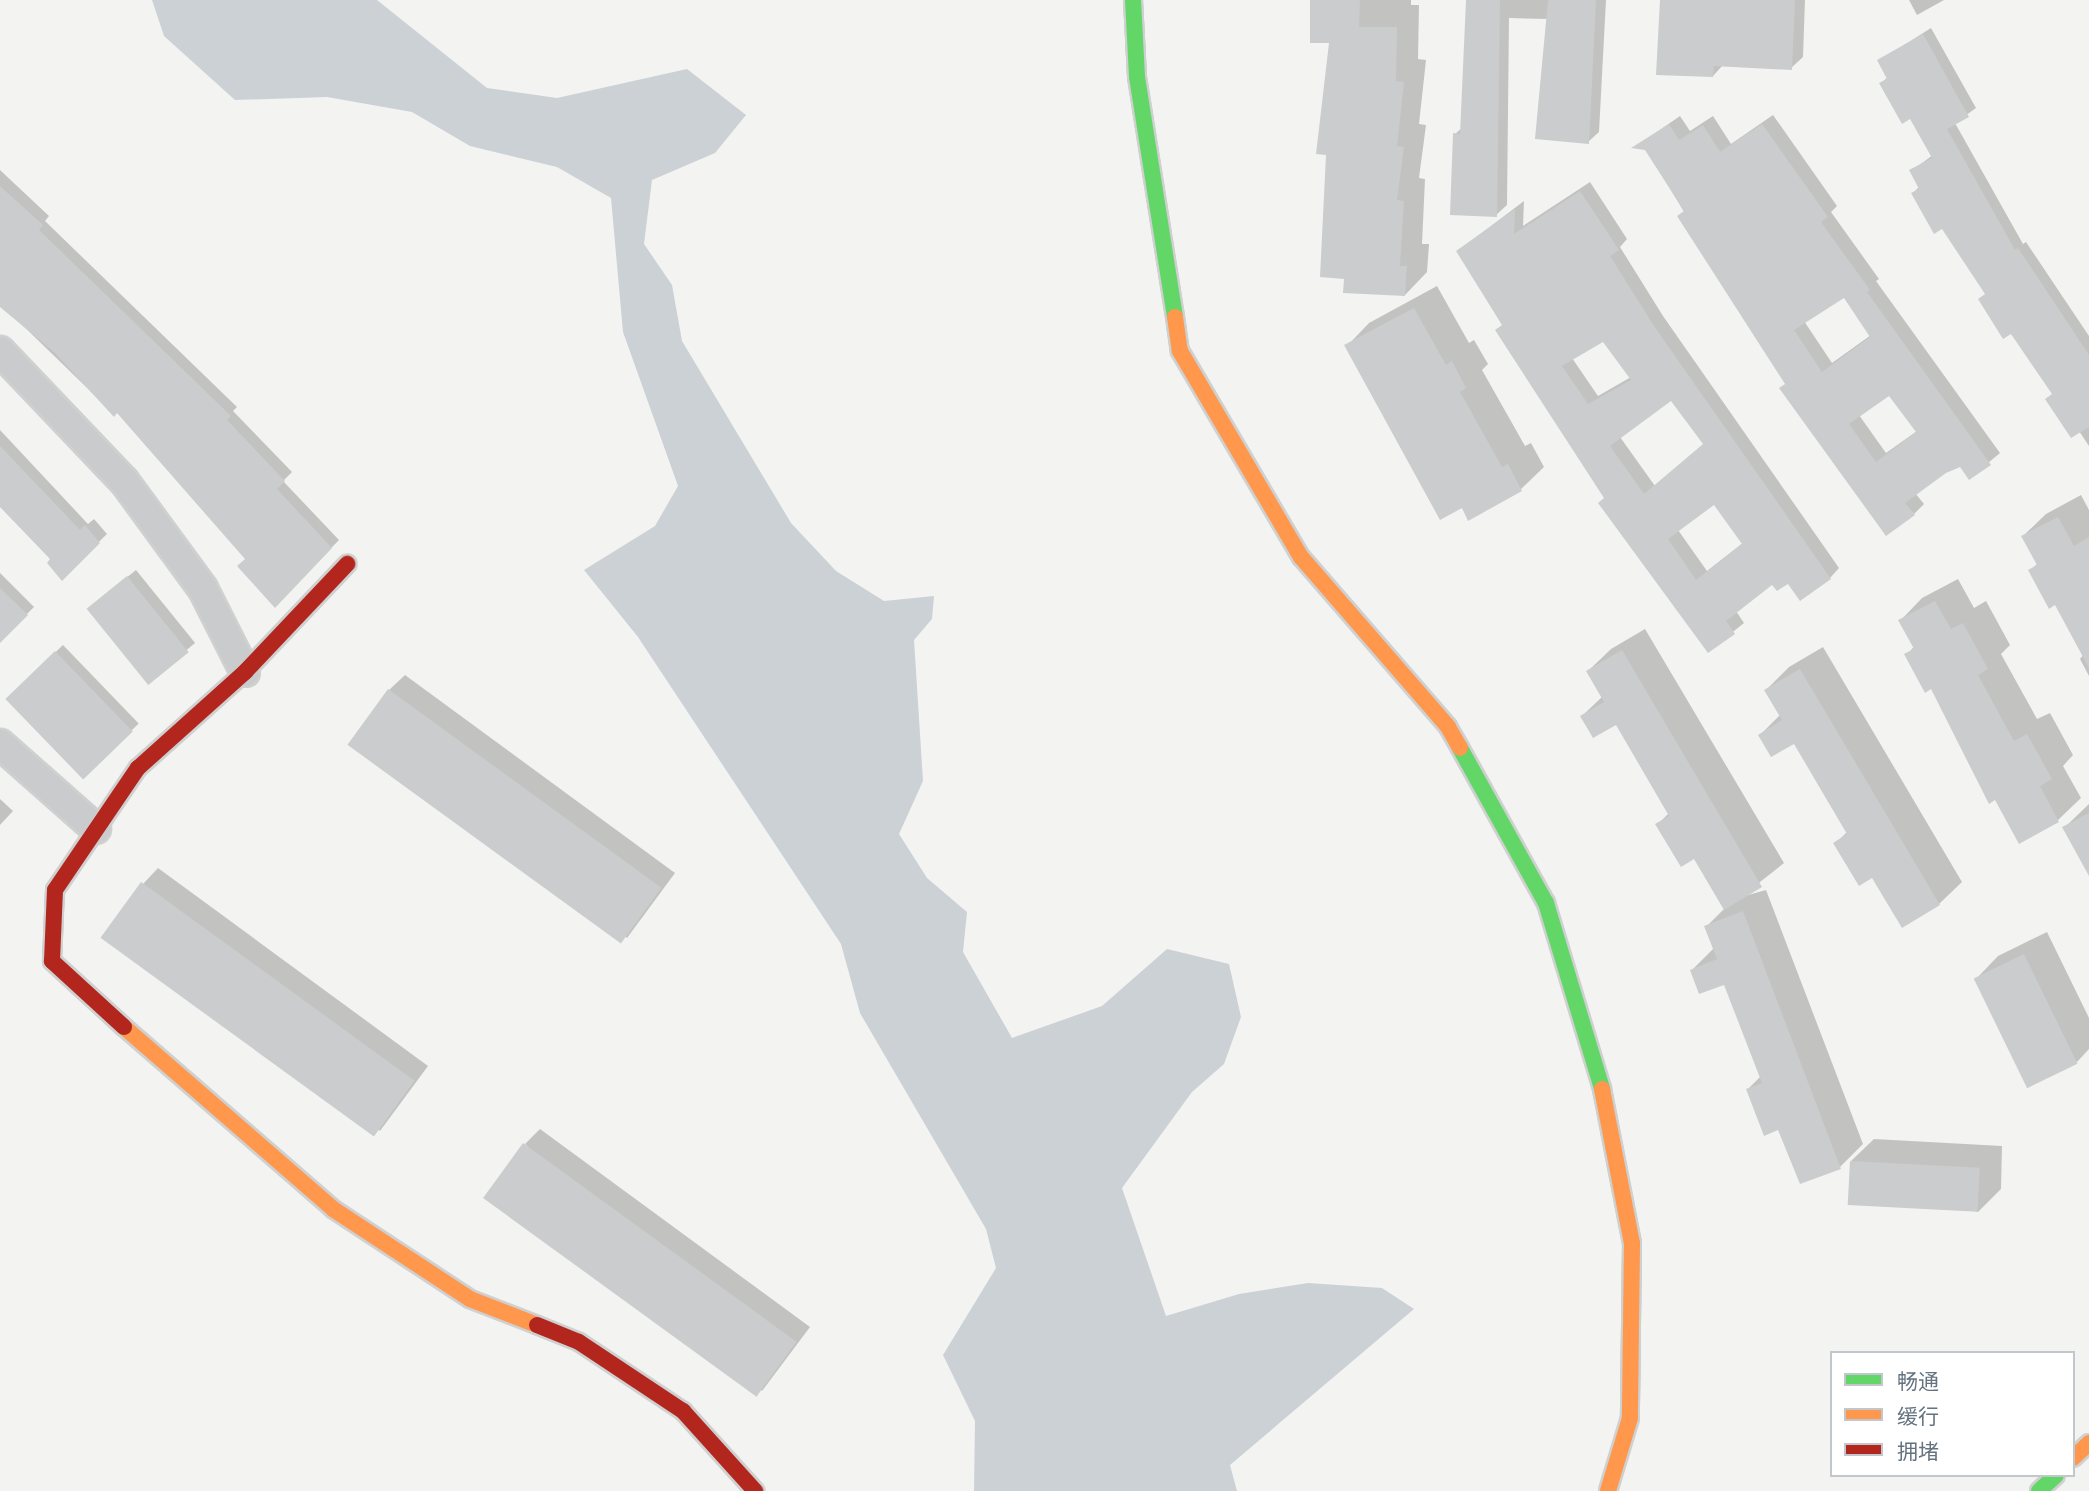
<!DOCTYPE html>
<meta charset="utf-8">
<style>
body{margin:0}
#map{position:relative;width:2089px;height:1491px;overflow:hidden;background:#f3f3f2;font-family:"Space Grotesk","Noto Sans SC",sans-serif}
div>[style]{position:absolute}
.water>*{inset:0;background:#cbd1d5}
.shadow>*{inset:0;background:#0003;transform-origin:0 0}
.building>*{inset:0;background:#cbcccd;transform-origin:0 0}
.roads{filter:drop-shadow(2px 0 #cfd0d0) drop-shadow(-2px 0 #cfd0d0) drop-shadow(0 2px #cfd0d0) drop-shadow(0 -2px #cfd0d0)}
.street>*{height:28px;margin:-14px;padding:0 14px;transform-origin:14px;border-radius:14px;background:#c9cbcc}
.fast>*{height:16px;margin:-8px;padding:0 8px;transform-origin:8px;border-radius:8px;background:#63d668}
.slow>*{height:16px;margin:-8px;padding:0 8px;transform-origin:8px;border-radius:8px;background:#ff974d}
.jam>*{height:16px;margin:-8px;padding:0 8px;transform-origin:8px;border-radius:8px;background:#b3261e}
span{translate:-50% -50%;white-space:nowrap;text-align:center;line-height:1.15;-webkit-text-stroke:7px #fff;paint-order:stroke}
.legend{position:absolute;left:1830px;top:1351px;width:245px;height:126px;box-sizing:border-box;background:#fff;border:2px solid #c1c7cc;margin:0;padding:9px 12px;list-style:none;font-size:21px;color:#657380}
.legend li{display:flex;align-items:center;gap:14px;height:35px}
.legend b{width:35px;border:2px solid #c1c7cc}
</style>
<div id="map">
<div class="water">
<i style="clip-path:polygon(152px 0,377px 0,487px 88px,557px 98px,687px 69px,746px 115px,715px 153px,652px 180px,644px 244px,672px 285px,682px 341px,791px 523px,836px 571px,884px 601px,934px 596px,932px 619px,914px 640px,923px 781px,899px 834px,927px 878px,967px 912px,963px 952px,1012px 1038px,1102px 1006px,1167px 949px,1229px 964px,1241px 1017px,1224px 1064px,1192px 1092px,1122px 1188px,1166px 1316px,1239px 1294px,1308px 1283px,1382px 1288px,1414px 1309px,1230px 1465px,1237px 1491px,974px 1491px,975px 1421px,943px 1355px,996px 1268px,986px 1229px,860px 1013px,841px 944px,638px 637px,584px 570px,655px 526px,678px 486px,623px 332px,611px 198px,557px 167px,470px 146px,412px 112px,327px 97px,235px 100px,164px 36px)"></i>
</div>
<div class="shadow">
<i style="clip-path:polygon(1312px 0,1411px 0,1411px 5px,1419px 5px,1418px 59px,1426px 60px,1419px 124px,1426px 125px,1419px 178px,1425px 179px,1422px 244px,1429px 244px,1427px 272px,1405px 295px,1331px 42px)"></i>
<i style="clip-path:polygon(1468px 0,1606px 0,1599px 132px,1588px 142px,1548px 19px,1509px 18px,1507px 205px,1496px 215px,1455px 134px,1463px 127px)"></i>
<i style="clip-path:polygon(1661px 0,1805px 0,1803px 57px,1791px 68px,1723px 65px,1713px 76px)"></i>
<i style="clip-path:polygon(1909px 0,1944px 0,1917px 15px)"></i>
<i style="clip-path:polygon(1931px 28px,1976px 108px,1955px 123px,2023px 244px,2026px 242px,2089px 336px,2089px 446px,1943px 227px,1913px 193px,1920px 186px,1911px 171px,1933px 155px,1911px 117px,1881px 83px,1888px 77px,1879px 61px)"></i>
<i style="clip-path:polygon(evenodd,1773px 115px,1837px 206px,1831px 212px,1879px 279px,1876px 281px,2000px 453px,1970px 478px,1960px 465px,1945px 472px,1915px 493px,1924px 504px,1914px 514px,1786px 383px,1646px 148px,1635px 147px,1680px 116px,1690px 131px,1713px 116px,1731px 144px,1773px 115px,1844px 296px,1871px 335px,1832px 363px,1804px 321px,1844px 296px,1773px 115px,1889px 393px,1917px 431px,1886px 453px,1859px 415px,1889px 393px)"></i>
<i style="clip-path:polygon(0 170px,49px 216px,45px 221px,237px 407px,233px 411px,292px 472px,283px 481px,339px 540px,275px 606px,247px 559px,117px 411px,114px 414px,13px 316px,0 296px)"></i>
<i style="clip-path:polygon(evenodd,1590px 182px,1627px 239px,1620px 247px,1663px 316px,1839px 568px,1830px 578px,1773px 582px,1736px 611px,1744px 623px,1709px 651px,1606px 498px,1458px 251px,1524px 201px,1523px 226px,1590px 182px,1603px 340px,1631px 377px,1598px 396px,1572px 358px,1603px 340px,1590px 182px,1671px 398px,1705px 443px,1655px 486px,1620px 437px,1671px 398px,1590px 182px,1714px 502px,1744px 542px,1707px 571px,1678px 530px,1714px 502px)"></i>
<i style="clip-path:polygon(1437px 286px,1469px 343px,1474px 340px,1488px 364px,1482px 370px,1525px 446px,1531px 443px,1544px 467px,1521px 489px,1469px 518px,1347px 346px,1369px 323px)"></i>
<i style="clip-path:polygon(0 430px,88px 524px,94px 519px,107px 534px,62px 578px,53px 559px,0 504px)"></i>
<i style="clip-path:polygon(2081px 495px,2089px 510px,2089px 676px,2080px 659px,2084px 654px,2055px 603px,2030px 571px,2038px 563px,2023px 536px,2046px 514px)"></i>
<i style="left:136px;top:570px;width:94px;height:62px;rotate:51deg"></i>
<i style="clip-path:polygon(0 573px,34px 607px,0 641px)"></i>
<i style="clip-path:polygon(1958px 579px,1974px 608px,1986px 601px,2010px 645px,2001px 654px,2037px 719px,2050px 713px,2073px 755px,2063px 766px,2081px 798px,2058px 820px,2020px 842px,1932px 687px,1906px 655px,1914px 647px,1900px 621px,1922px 598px)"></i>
<i style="clip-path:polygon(1645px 629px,1784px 863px,1741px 897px,1766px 890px,1863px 1144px,1840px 1167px,1801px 1182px,1779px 1128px,1748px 1089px,1761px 1076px,1725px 982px,1692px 970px,1714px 948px,1706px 927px,1725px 908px,1695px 857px,1658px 824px,1669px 813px,1616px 723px,1582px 716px,1603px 696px,1588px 671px,1611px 649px)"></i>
<i style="left:63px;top:645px;width:109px;height:77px;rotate:46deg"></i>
<i style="clip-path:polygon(1823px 647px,1962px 882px,1939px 904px,1873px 876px,1836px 843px,1848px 831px,1794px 741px,1760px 735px,1781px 714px,1766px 690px,1789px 667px)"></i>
<i style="clip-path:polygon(405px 675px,675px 873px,627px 938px,389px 690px)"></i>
<i style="clip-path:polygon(0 799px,13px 811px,0 825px)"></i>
<i style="clip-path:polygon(2089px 804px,2089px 872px,2064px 828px)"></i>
<i style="clip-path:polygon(158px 868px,428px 1066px,380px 1131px,143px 884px)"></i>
<i style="clip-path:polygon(2047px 932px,2089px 1018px,2089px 1049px,2077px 1062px,1976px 979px,1998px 956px)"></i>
<i style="clip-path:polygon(540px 1129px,810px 1327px,762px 1391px,525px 1144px)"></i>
<i style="clip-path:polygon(1874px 1139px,2002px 1146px,2001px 1189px,1978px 1212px,1851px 1161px)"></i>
</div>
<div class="building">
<i style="clip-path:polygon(1310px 0,1360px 0,1359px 27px,1397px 27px,1396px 81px,1404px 82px,1397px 146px,1404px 147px,1397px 200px,1404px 201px,1400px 266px,1407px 266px,1405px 296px,1343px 293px,1344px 279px,1320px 277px,1326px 155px,1316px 154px,1329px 43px,1310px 43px)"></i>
<i style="clip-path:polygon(1466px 0,1500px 0,1497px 217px,1450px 215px,1453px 133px,1460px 134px)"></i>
<i style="clip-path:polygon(1548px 0,1596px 0,1589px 144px,1535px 139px)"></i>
<i style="clip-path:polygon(1660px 0,1795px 0,1792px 70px,1714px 66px,1713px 77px,1656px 75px)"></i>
<i style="clip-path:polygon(1923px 34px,1969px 117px,1947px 129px,2015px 250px,2018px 248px,2089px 355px,2089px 427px,2071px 438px,2045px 399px,2052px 394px,2011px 334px,2003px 339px,1978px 299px,1985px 294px,1942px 229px,1934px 234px,1911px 193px,1919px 189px,1909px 170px,1932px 158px,1910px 119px,1902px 124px,1879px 83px,1887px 79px,1877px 60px)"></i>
<i style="clip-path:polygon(evenodd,1669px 124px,1679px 140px,1703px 125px,1720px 152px,1762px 124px,1828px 217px,1821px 222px,1870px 290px,1867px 292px,1991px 465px,1969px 480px,1960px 467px,1946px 473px,1905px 503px,1915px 515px,1886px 536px,1779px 388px,1785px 384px,1677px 216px,1684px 211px,1645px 150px,1631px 148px,1669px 124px,1844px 298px,1870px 337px,1822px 372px,1794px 330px,1844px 298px,1669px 124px,1889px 396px,1916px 432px,1876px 462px,1849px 424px,1889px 396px)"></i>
<i style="clip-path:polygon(0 186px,43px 225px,39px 230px,231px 416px,227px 420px,285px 481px,277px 489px,332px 548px,275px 608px,237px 566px,245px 559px,117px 413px,114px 417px,54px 352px,0 307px)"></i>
<i style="clip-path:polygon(evenodd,1580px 191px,1619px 250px,1610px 256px,1654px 326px,1831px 579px,1800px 601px,1788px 584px,1777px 591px,1772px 585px,1726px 621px,1735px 634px,1708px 653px,1598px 503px,1604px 498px,1495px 330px,1502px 325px,1456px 251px,1515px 209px,1514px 234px,1580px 191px,1603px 342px,1631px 380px,1588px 404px,1562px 366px,1603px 342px,1580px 191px,1671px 401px,1703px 444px,1644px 494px,1610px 446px,1671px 401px,1580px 191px,1714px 505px,1742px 544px,1696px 580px,1668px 539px,1714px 505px)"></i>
<i style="clip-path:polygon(1414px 308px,1446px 365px,1452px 361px,1466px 388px,1460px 392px,1502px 467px,1508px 464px,1522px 491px,1468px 521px,1462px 508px,1440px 520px,1344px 345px)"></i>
<i style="clip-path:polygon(0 446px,80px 530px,85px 525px,100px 543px,62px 581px,47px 563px,50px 559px,0 507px)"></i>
<i style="clip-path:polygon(2058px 517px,2074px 546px,2089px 537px,2089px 668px,2055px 605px,2049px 609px,2028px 570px,2037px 565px,2021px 536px)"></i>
<i style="left:127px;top:576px;width:98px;height:52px;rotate:51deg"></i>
<i style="clip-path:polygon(0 588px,28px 615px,0 643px)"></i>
<i style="clip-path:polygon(1935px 601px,1951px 629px,1963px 623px,1988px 669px,1978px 675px,2014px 741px,2027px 734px,2052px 779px,2040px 786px,2059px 822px,2019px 844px,1995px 800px,1989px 804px,1931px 689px,1925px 693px,1904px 654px,1914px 649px,1898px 620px)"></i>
<i style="clip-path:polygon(1622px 650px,1762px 887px,1724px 910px,1694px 859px,1681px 867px,1655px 824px,1669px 816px,1616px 725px,1593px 738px,1580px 716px,1604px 702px,1586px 671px)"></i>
<i style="left:55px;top:651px;width:112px;height:69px;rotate:46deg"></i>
<i style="clip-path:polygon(1800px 669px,1940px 905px,1902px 928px,1872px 878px,1859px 886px,1833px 843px,1847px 834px,1794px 744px,1771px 757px,1758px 735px,1782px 720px,1764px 690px)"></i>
<i style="left:388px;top:689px;width:338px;height:69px;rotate:36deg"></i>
<i style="clip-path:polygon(2089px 813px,2089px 876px,2062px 827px)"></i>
<i style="left:141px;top:882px;width:338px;height:69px;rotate:36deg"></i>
<i style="clip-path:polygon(1743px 911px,1841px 1169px,1800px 1184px,1778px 1130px,1764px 1136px,1746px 1089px,1762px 1083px,1724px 985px,1699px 994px,1690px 970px,1717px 959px,1704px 926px)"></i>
<i style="left:2024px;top:954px;width:122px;height:56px;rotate:64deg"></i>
<i style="left:523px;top:1143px;width:338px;height:68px;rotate:36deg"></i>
<i style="left:1850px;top:1161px;width:130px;height:44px;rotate:3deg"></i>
</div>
<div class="roads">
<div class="street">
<i style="left:0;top:351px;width:180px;rotate:46.4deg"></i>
<i style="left:124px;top:481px;width:134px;rotate:53.8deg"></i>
<i style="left:203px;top:589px;width:93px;rotate:63.2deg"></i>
<i style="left:0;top:744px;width:128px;rotate:41.5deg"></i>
</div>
<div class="fast">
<i style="left:1133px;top:0;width:77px;rotate:87deg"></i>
<i style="left:1137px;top:77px;width:243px;rotate:81deg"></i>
<i style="left:1460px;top:748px;width:177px;rotate:61deg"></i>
<i style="left:1546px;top:903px;width:194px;rotate:73.2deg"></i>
<i style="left:2039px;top:1491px;width:23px;rotate:-43deg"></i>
</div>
<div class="slow">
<i style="left:1175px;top:317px;width:34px;rotate:82deg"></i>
<i style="left:1180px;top:351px;width:239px;rotate:59.6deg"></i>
<i style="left:1301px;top:557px;width:225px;rotate:49.1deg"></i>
<i style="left:1448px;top:727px;width:24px;rotate:60deg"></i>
<i style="left:124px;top:1027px;width:277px;rotate:41deg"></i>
<i style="left:333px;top:1209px;width:164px;rotate:33.3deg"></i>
<i style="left:470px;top:1299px;width:72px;rotate:21.2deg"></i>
<i style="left:1602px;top:1089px;width:157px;rotate:79deg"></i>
<i style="left:1632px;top:1243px;width:175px;rotate:90.7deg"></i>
<i style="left:1630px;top:1418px;width:76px;rotate:106.8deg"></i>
<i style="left:2073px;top:1458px;width:22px;rotate:-43deg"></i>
</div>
<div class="jam">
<i style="left:124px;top:1027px;width:98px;rotate:-137.5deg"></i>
<i style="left:52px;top:961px;width:71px;rotate:-87.6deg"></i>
<i style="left:55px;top:890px;width:148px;rotate:-55.8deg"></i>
<i style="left:138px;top:768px;width:144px;rotate:-41.9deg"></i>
<i style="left:245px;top:672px;width:149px;rotate:-46.6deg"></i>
<i style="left:537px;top:1325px;width:45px;rotate:22deg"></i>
<i style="left:579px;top:1342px;width:125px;rotate:33.6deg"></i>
<i style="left:683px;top:1411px;width:108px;rotate:48deg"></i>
</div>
</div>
<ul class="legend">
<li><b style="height:9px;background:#63d668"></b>畅通</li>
<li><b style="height:9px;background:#ff974d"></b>缓行</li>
<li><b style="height:9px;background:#b3261e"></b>拥堵</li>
</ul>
</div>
